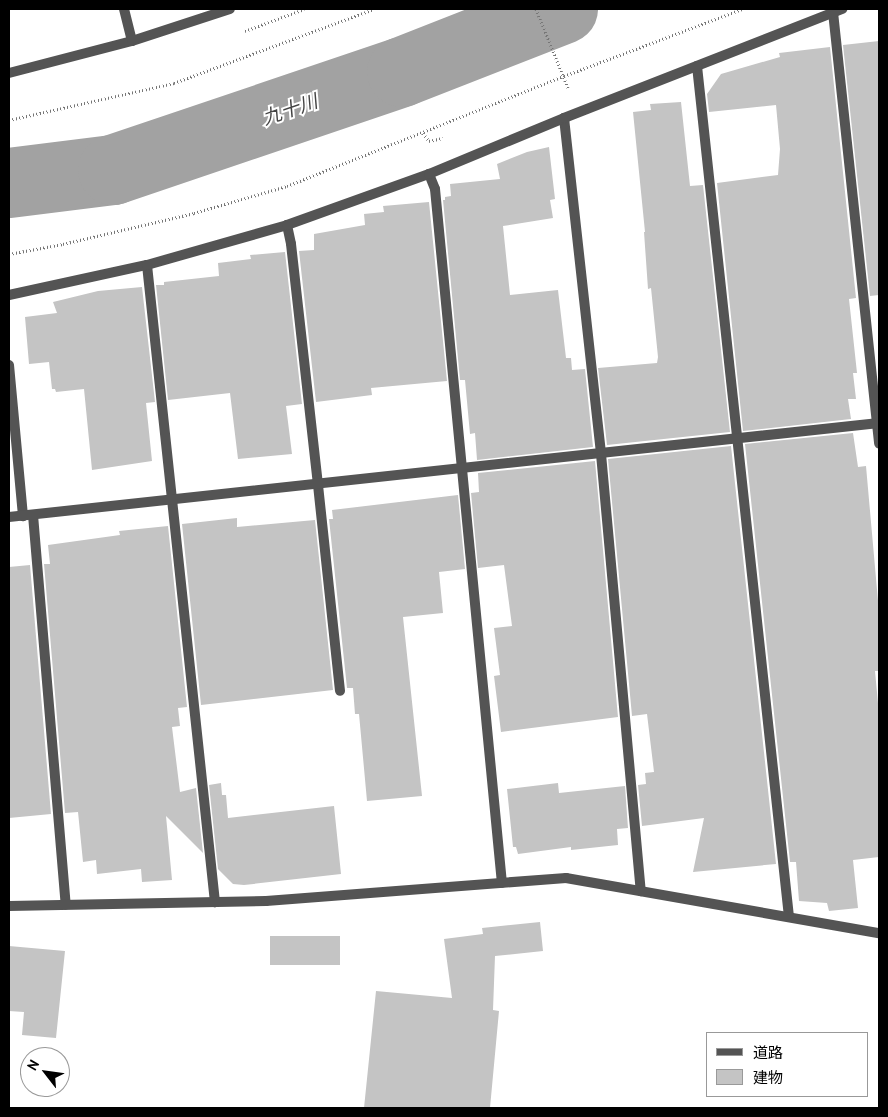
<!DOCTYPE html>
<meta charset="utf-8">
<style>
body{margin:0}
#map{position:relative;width:888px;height:1117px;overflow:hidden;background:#fff;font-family:"PT Sans","Noto Sans JP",sans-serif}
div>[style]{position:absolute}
.river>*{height:70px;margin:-35px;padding:0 35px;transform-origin:35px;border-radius:35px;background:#a2a2a2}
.building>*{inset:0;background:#c4c4c4;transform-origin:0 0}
.path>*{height:3px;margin-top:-1.5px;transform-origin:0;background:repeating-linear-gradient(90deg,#767676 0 1px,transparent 0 3.5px)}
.lane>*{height:10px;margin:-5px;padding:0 5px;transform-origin:5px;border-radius:5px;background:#545454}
.street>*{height:10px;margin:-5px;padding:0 5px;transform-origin:5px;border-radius:5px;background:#545454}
span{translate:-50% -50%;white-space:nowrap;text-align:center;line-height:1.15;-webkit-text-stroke:4px #fff;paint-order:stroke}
.water-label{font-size:19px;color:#434343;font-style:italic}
.frame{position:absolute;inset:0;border:10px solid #000;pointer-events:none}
.legend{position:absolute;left:706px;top:1032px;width:162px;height:65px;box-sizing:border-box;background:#fff;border:1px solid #999;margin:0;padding:6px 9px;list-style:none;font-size:15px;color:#000}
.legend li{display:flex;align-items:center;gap:10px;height:25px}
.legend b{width:25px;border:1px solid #999}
.north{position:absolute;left:20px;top:1047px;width:50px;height:50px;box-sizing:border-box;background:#fff;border:1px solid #999;border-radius:50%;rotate:300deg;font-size:14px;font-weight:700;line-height:20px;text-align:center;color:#000}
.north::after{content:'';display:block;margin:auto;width:18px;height:22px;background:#000;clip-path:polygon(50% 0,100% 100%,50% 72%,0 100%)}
</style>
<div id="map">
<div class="river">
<i style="left:9px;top:183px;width:105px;rotate:-7.1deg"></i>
<i style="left:113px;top:170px;width:305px;rotate:-18.7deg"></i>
<i style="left:402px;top:72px;width:173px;rotate:-21.4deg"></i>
</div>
<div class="building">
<i style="clip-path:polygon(879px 41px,879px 295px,870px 296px,843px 45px)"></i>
<i style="clip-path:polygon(830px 47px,856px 298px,849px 299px,857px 373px,853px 373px,856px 399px,848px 399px,851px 419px,743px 431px,717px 183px,778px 175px,780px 149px,776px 105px,709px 112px,707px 94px,721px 74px,780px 57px,779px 53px)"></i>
<i style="clip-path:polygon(681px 102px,690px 186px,703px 185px,730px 432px,607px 445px,598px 368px,657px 363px,658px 357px,651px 288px,648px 289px,644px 232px,645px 232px,633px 112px,651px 110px,650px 104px)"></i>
<i style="clip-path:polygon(549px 147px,555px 199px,550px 200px,553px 218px,503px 226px,510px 295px,558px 290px,566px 358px,571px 358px,572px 370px,585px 369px,593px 447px,477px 460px,475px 433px,470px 434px,465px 380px,460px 380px,443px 200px,445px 200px,445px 197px,451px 196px,450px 184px,500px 179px,497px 164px,527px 152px)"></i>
<i style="clip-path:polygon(429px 202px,447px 381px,371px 388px,372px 395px,316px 402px,299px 251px,314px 250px,314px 234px,365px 225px,364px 214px,384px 212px,383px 206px)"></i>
<i style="clip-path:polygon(285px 252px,302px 404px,286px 406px,292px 454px,238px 459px,230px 393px,168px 400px,156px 285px,164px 285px,164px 282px,219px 276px,218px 263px,251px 259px,250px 255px)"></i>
<i style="clip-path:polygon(142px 287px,155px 402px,146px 403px,152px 461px,92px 470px,84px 389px,56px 392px,55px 389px,52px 389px,49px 362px,29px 364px,25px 317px,57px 313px,53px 302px,98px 291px)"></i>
<i style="clip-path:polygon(853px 433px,858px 467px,866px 466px,879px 612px,879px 671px,875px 671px,879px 714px,879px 857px,853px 860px,858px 908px,829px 911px,827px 903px,799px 901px,796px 862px,790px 862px,745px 444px)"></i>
<i style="clip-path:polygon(731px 446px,776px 864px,693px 872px,704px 818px,642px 826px,638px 785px,646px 784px,645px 773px,654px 772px,647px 714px,632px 716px,608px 459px)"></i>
<i style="clip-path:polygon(595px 461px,618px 717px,501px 732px,494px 676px,500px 675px,494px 628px,512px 626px,504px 565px,478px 568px,471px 493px,479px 492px,478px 473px)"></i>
<i style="clip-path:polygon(458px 495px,465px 569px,439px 572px,443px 613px,403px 617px,422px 796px,367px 801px,359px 714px,355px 714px,353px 688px,347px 688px,329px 519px,333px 519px,332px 510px)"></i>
<i style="clip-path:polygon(237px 518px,237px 527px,315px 520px,333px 690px,201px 705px,182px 524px)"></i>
<i style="clip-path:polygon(168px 526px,187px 707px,178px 708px,180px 726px,172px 727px,180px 792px,196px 788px,203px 853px,166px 816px,172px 880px,142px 882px,141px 869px,97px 874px,96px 860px,83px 862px,78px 812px,65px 813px,44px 564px,50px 564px,48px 545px,120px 535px,119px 531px)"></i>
<i style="clip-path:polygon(30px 565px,51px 814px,9px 818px,9px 567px)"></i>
<i style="clip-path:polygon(221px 783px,222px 795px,226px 795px,228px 818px,334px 806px,341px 874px,244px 885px,233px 884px,218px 869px,209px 785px)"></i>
<i style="clip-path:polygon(558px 783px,559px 793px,625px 786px,628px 828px,617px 829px,618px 845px,571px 850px,571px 847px,518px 854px,516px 847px,513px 847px,507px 789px)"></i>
<i style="clip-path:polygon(540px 922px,543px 951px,495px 956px,493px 1010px,499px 1011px,490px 1108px,364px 1108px,376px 991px,452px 998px,444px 939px,483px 934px,482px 928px)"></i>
<i style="left:340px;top:936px;width:29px;height:70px;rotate:90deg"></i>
<i style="clip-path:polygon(9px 946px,65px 951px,56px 1038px,22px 1035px,24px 1012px,9px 1011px)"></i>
</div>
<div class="path">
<i style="left:536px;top:9px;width:85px;rotate:67.9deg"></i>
<i style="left:245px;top:31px;width:63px;rotate:-20.4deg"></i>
<i style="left:9px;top:120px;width:169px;rotate:-12.6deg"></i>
<i style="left:174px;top:83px;width:213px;rotate:-20.3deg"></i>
<i style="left:423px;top:133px;width:10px;rotate:53deg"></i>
<i style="left:429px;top:141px;width:14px;rotate:-12deg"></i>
<i style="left:9px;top:254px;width:55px;rotate:-10.5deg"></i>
<i style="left:63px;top:244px;width:135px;rotate:-13.3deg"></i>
<i style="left:194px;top:213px;width:97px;rotate:-16.2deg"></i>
<i style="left:287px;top:186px;width:298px;rotate:-21.7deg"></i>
<i style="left:564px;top:76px;width:190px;rotate:-20.6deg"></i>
</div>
<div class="lane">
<i style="left:833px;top:12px;width:434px;rotate:83.9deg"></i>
<i style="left:697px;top:66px;width:856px;rotate:83.83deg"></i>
<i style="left:564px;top:118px;width:338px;rotate:83.7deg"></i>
<i style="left:601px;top:454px;width:439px;rotate:84.8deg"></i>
<i style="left:429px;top:174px;width:16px;rotate:68deg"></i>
<i style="left:435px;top:189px;width:697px;rotate:84.49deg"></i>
<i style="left:9px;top:365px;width:152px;rotate:84.7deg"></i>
<i style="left:318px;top:485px;width:207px;rotate:83.9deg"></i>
<i style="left:33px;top:515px;width:391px;rotate:85.2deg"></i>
</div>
<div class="street">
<i style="left:124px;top:9px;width:33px;rotate:76deg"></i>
<i style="left:9px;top:73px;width:127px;rotate:-14.6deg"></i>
<i style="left:132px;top:41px;width:103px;rotate:-18.1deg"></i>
<i style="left:287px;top:225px;width:19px;rotate:78deg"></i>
<i style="left:291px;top:244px;width:243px;rotate:83.6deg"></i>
<i style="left:147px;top:265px;width:641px;rotate:83.91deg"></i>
<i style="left:9px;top:295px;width:141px;rotate:-12.3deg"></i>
<i style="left:147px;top:265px;width:146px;rotate:-15.9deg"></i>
<i style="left:287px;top:225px;width:151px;rotate:-19.8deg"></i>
<i style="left:429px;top:174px;width:146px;rotate:-22.5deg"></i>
<i style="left:564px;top:118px;width:299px;rotate:-21.4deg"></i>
<i style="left:9px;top:517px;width:875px;rotate:-6.17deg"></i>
<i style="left:9px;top:906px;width:257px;rotate:-1.1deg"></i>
<i style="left:266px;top:901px;width:301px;rotate:-4.4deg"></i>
<i style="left:566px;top:878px;width:318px;rotate:10deg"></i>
</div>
<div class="water-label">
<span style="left:290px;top:110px;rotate:-19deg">九十川</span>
</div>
<div class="frame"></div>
<ul class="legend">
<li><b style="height:6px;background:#545454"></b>道路</li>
<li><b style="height:14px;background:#c4c4c4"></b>建物</li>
</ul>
<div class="north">N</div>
</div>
